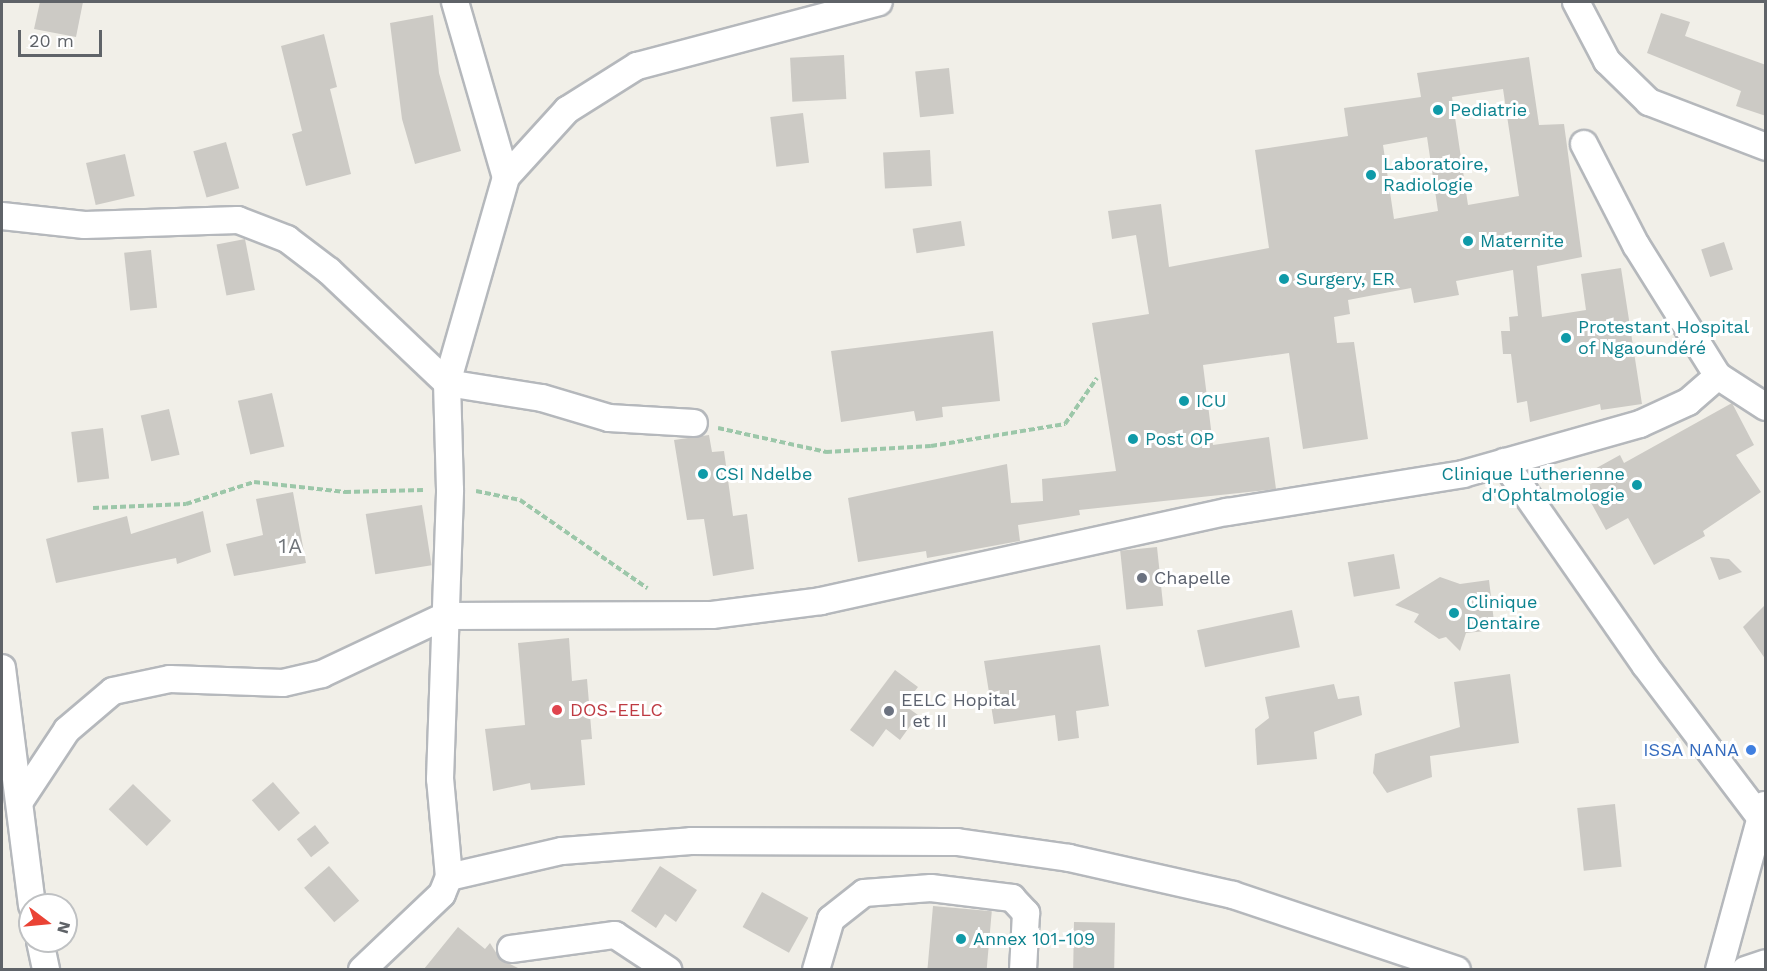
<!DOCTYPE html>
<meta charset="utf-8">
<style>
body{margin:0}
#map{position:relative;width:1767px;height:971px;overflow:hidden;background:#f1efe8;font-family:"Work Sans",sans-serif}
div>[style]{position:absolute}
.building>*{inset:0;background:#cccac5;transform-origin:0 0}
.path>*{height:4px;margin-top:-2px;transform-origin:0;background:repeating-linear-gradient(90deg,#9cc7a9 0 6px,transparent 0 9px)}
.roads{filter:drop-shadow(2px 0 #b5b8bc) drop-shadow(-2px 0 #b5b8bc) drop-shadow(0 2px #b5b8bc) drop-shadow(0 -2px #b5b8bc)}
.minor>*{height:26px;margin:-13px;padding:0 13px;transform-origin:13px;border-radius:13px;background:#fff}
.dots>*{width:16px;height:16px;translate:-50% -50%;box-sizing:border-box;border:3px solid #fff;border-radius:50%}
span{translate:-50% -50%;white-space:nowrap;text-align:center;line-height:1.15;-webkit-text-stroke:6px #fff;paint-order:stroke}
.culture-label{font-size:18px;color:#0d838f}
.left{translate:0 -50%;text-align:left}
.right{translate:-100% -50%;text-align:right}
.worship-label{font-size:18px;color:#5b616d}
.health-label{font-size:18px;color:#be3a42}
.shop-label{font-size:18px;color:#366cbe}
.quarter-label{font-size:21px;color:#70757a;letter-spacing:1.5px}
.frame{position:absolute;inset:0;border:3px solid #5f6368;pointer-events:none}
.north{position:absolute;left:18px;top:893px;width:60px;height:60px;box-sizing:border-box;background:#fff;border:2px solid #bfc1c3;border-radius:50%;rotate:106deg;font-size:16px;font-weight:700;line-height:24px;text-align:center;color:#5f6368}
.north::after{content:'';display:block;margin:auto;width:21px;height:27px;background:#ea4335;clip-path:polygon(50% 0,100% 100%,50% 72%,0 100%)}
.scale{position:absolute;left:18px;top:30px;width:84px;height:27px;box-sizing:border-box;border:3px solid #5f6368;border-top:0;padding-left:8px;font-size:18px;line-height:21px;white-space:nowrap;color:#5f6368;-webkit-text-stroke:4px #fff;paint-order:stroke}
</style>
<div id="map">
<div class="building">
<i style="clip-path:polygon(40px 2px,83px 2px,76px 37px,34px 29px)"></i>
<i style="clip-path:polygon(1661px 13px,1690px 22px,1685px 36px,1766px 65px,1766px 116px,1736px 106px,1741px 91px,1647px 53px)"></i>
<i style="clip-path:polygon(433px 15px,439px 73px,461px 151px,415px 164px,402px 119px,390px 23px)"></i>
<i style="clip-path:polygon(324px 34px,337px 87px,330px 89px,351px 174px,306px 186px,292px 134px,302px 131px,281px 46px)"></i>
<i style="left:844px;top:55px;width:44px;height:54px;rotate:87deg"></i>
<i style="clip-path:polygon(evenodd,1529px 57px,1539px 125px,1564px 124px,1582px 257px,1537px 266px,1542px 317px,1586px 310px,1581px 274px,1621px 268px,1642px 404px,1601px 410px,1600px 404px,1530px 422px,1527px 401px,1517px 403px,1511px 354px,1503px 354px,1501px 331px,1510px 331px,1509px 317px,1518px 316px,1513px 270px,1456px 281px,1459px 295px,1414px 303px,1411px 288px,1348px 300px,1350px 314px,1334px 317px,1337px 343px,1354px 342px,1368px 439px,1303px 449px,1289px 353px,1203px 365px,1213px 445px,1269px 437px,1276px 489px,1079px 510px,1080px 515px,1018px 525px,1020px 541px,927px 558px,926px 551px,858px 562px,848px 498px,1007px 464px,1011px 503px,1043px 501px,1042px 479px,1116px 471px,1092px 323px,1149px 314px,1136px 235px,1112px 239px,1108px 211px,1161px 204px,1169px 267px,1269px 248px,1255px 150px,1348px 136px,1344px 108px,1421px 97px,1417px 73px,1529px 57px,1503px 89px,1519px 196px,1468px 205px,1452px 97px,1503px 89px,1529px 57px,1427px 137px,1438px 211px,1394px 219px,1383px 145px,1427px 137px)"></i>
<i style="left:949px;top:68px;width:46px;height:34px;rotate:84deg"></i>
<i style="left:803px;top:113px;width:50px;height:33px;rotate:83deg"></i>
<i style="left:226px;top:142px;width:48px;height:34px;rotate:74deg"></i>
<i style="left:930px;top:150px;width:36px;height:47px;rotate:87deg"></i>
<i style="left:125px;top:154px;width:43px;height:40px;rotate:77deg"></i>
<i style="left:961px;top:221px;width:25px;height:49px;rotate:81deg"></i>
<i style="left:245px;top:239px;width:52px;height:29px;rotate:79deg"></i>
<i style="left:1724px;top:242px;width:29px;height:24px;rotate:72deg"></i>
<i style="left:151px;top:250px;width:58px;height:27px;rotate:84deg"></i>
<i style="clip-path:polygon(993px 331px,1000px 401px,942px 407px,943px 417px,916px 421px,914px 411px,841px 422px,831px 351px)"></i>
<i style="left:272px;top:393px;width:55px;height:35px;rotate:77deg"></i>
<i style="clip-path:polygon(1732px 403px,1754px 445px,1736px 455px,1761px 492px,1703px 531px,1705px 536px,1654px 565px,1628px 518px,1606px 530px,1583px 488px,1596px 481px,1591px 471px,1620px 455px,1624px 463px)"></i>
<i style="left:169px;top:409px;width:47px;height:29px;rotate:77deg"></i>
<i style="left:103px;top:428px;width:51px;height:32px;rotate:83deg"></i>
<i style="clip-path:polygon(709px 435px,712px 452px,724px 451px,733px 516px,747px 514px,754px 569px,713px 576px,704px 519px,687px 520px,674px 440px)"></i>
<i style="clip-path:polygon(293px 492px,306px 563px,234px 576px,226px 544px,263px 535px,256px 499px)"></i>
<i style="left:422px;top:505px;width:61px;height:57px;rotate:81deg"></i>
<i style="clip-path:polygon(203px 511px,211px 552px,177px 564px,176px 558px,56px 583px,46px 539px,127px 516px,131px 534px)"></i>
<i style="left:1157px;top:547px;width:59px;height:37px;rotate:84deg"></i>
<i style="left:1394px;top:554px;width:35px;height:47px;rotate:80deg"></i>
<i style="clip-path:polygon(1710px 557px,1729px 559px,1742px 572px,1719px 580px)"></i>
<i style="clip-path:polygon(1440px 577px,1460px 584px,1489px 580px,1495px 630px,1466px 633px,1460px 651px,1446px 637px,1439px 639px,1414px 622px,1419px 614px,1395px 605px)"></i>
<i style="clip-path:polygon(1766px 604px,1766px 660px,1743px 627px)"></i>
<i style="left:1292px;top:610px;width:38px;height:97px;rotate:78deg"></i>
<i style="clip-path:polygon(569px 638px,572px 681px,587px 679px,592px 739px,581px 740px,585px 785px,531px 790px,530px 783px,493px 791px,485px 729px,525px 725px,518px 643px)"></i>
<i style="clip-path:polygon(1100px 645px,1109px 706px,1076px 711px,1079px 738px,1058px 741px,1055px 715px,994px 724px,984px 661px)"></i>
<i style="clip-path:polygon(895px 670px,918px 687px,904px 705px,918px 715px,900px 740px,886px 729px,873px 747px,850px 730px)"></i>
<i style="clip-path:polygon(1510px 674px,1519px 743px,1430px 756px,1432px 777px,1387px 793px,1373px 773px,1375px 754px,1460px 727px,1454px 682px)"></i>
<i style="clip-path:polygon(1334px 684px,1338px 699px,1359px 696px,1362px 715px,1314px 732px,1317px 759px,1257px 765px,1255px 729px,1269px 718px,1265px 697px)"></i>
<i style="left:273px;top:782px;width:41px;height:28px;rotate:49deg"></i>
<i style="left:133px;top:784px;width:53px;height:35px;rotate:44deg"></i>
<i style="left:1615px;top:804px;width:63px;height:38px;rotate:84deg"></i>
<i style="left:315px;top:825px;width:23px;height:23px;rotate:52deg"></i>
<i style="left:329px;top:866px;width:46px;height:33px;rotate:49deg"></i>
<i style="clip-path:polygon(660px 866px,697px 890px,676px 922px,665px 914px,656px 928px,631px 911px)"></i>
<i style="left:762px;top:892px;width:53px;height:40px;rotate:29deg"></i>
<i style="left:933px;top:906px;width:59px;height:63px;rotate:5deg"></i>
<i style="left:1074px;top:922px;width:41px;height:47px;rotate:1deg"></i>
<i style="clip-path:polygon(458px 927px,485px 949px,490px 943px,500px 959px,520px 969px,424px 969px)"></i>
</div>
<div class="path">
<i style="left:718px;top:428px;width:111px;rotate:12.5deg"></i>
<i style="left:826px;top:452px;width:105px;rotate:-3.3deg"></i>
<i style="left:931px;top:446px;width:136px;rotate:-9.3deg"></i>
<i style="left:1065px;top:424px;width:56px;rotate:-55.2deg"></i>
<i style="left:476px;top:491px;width:45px;rotate:11.6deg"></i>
<i style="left:520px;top:500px;width:155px;rotate:34.7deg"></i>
<i style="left:93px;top:508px;width:93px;rotate:-2.5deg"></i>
<i style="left:186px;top:504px;width:71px;rotate:-17.9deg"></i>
<i style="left:254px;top:482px;width:92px;rotate:6.3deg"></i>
<i style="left:345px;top:492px;width:78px;rotate:-1.5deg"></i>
</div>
<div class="roads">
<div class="minor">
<i style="left:455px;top:2px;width:182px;rotate:73.8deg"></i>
<i style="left:1576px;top:2px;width:67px;rotate:62.3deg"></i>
<i style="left:1607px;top:61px;width:59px;rotate:44.3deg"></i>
<i style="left:1649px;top:102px;width:125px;rotate:21deg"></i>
<i style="left:1584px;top:144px;width:114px;rotate:62.8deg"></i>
<i style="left:1636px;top:245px;width:155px;rotate:58deg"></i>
<i style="left:1718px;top:376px;width:57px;rotate:32.9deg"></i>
<i style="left:2px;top:216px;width:83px;rotate:6.2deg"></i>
<i style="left:85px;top:225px;width:153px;rotate:-1.9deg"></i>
<i style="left:238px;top:220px;width:53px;rotate:21.2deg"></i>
<i style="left:287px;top:239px;width:53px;rotate:37.3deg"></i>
<i style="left:329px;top:271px;width:163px;rotate:43.5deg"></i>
<i style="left:447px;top:383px;width:96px;rotate:9deg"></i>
<i style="left:542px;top:398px;width:70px;rotate:16.6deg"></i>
<i style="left:609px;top:418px;width:85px;rotate:3.4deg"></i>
<i style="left:1504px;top:462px;width:247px;rotate:55.2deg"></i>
<i style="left:1645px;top:665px;width:201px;rotate:52.9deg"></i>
<i style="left:2px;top:668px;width:239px;rotate:82.8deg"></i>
<i style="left:20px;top:801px;width:85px;rotate:-56.5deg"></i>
<i style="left:67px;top:730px;width:60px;rotate:-40.3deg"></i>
<i style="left:113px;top:691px;width:58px;rotate:-11.9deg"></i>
<i style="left:170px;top:679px;width:113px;rotate:2deg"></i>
<i style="left:283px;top:683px;width:40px;rotate:-13deg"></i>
<i style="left:322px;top:674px;width:136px;rotate:-25.2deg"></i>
<i style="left:445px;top:616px;width:267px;rotate:-0.2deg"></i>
<i style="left:712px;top:615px;width:110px;rotate:-7.3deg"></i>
<i style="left:821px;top:601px;width:416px;rotate:-12.4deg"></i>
<i style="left:1227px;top:512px;width:239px;rotate:-9.1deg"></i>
<i style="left:1463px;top:474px;width:184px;rotate:-15.8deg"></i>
<i style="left:1640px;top:424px;width:53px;rotate:-24.6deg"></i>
<i style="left:1688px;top:402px;width:40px;rotate:-41deg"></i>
<i style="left:449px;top:877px;width:98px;rotate:-95.2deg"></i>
<i style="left:440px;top:779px;width:289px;rotate:-88deg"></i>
<i style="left:450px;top:490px;width:107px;rotate:-91.6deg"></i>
<i style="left:447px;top:383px;width:214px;rotate:-74deg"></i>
<i style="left:506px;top:177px;width:91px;rotate:-47.7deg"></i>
<i style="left:567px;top:110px;width:83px;rotate:-32.2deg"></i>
<i style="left:637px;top:66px;width:250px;rotate:-14.8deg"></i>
<i style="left:40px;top:941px;width:30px;rotate:78deg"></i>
<i style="left:511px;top:949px;width:105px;rotate:-7.7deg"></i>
<i style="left:615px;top:935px;width:64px;rotate:33.4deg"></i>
<i style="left:362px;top:970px;width:110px;rotate:-43.5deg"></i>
<i style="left:442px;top:894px;width:18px;rotate:-68deg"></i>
<i style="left:449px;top:877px;width:116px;rotate:-13deg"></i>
<i style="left:562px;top:851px;width:129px;rotate:-4.4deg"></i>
<i style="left:691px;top:841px;width:266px;rotate:0.2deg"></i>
<i style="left:957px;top:842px;width:113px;rotate:8.1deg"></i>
<i style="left:1069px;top:858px;width:168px;rotate:12.7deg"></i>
<i style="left:1233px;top:895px;width:236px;rotate:18.5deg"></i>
<i style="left:816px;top:970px;width:53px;rotate:-73.6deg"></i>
<i style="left:831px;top:919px;width:42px;rotate:-38.2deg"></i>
<i style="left:864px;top:893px;width:67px;rotate:-4.3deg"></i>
<i style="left:931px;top:888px;width:82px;rotate:7deg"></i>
<i style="left:1012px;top:898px;width:21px;rotate:47deg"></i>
<i style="left:1026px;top:913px;width:57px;rotate:93deg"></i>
<i style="left:1719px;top:970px;width:171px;rotate:-74.7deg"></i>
<i style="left:1745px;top:970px;width:22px;rotate:-18deg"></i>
</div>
</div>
<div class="dots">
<i style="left:1438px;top:110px;background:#0f9aa8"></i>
<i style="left:1371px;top:175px;background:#0f9aa8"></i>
<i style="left:1468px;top:241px;background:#0f9aa8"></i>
<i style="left:1284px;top:279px;background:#0f9aa8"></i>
<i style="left:1566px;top:338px;background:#0f9aa8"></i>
<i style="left:1184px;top:401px;background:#0f9aa8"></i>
<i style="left:1133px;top:439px;background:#0f9aa8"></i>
<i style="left:703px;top:474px;background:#0f9aa8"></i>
<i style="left:1637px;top:485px;background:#0f9aa8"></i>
<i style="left:1142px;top:578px;background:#6b7280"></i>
<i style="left:1454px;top:613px;background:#0f9aa8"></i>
<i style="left:557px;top:710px;background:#e0444e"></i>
<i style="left:889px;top:711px;background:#6b7280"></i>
<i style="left:1751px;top:750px;background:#3f7fe0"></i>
<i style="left:961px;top:939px;background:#0f9aa8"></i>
</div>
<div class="culture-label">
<span class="left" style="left:1450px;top:110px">Pediatrie</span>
<span class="left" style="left:1383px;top:175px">Laboratoire,<br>Radiologie</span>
<span class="left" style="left:1480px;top:241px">Maternite</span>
<span class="left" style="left:1296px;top:279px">Surgery, ER</span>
<span class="left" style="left:1578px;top:338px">Protestant Hospital<br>of Ngaoundéré</span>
<span class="left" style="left:1196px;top:401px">ICU</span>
<span class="left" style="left:1145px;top:439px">Post OP</span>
<span class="left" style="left:715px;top:474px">CSI Ndelbe</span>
<span class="right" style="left:1625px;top:485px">Clinique Lutherienne<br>d'Ophtalmologie</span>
<span class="left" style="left:1466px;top:613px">Clinique<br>Dentaire</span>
<span class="left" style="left:973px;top:939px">Annex 101-109</span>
</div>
<div class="worship-label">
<span class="left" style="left:1154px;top:578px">Chapelle</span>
<span class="left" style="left:901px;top:711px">EELC Hopital<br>I et II</span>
</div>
<div class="health-label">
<span class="left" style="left:570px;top:710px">DOS-EELC</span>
</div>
<div class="shop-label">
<span class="right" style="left:1739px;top:750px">ISSA NANA</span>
</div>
<div class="quarter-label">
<span style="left:291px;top:546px">1A</span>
</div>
<div class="frame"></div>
<div class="north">N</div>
<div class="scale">20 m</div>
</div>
